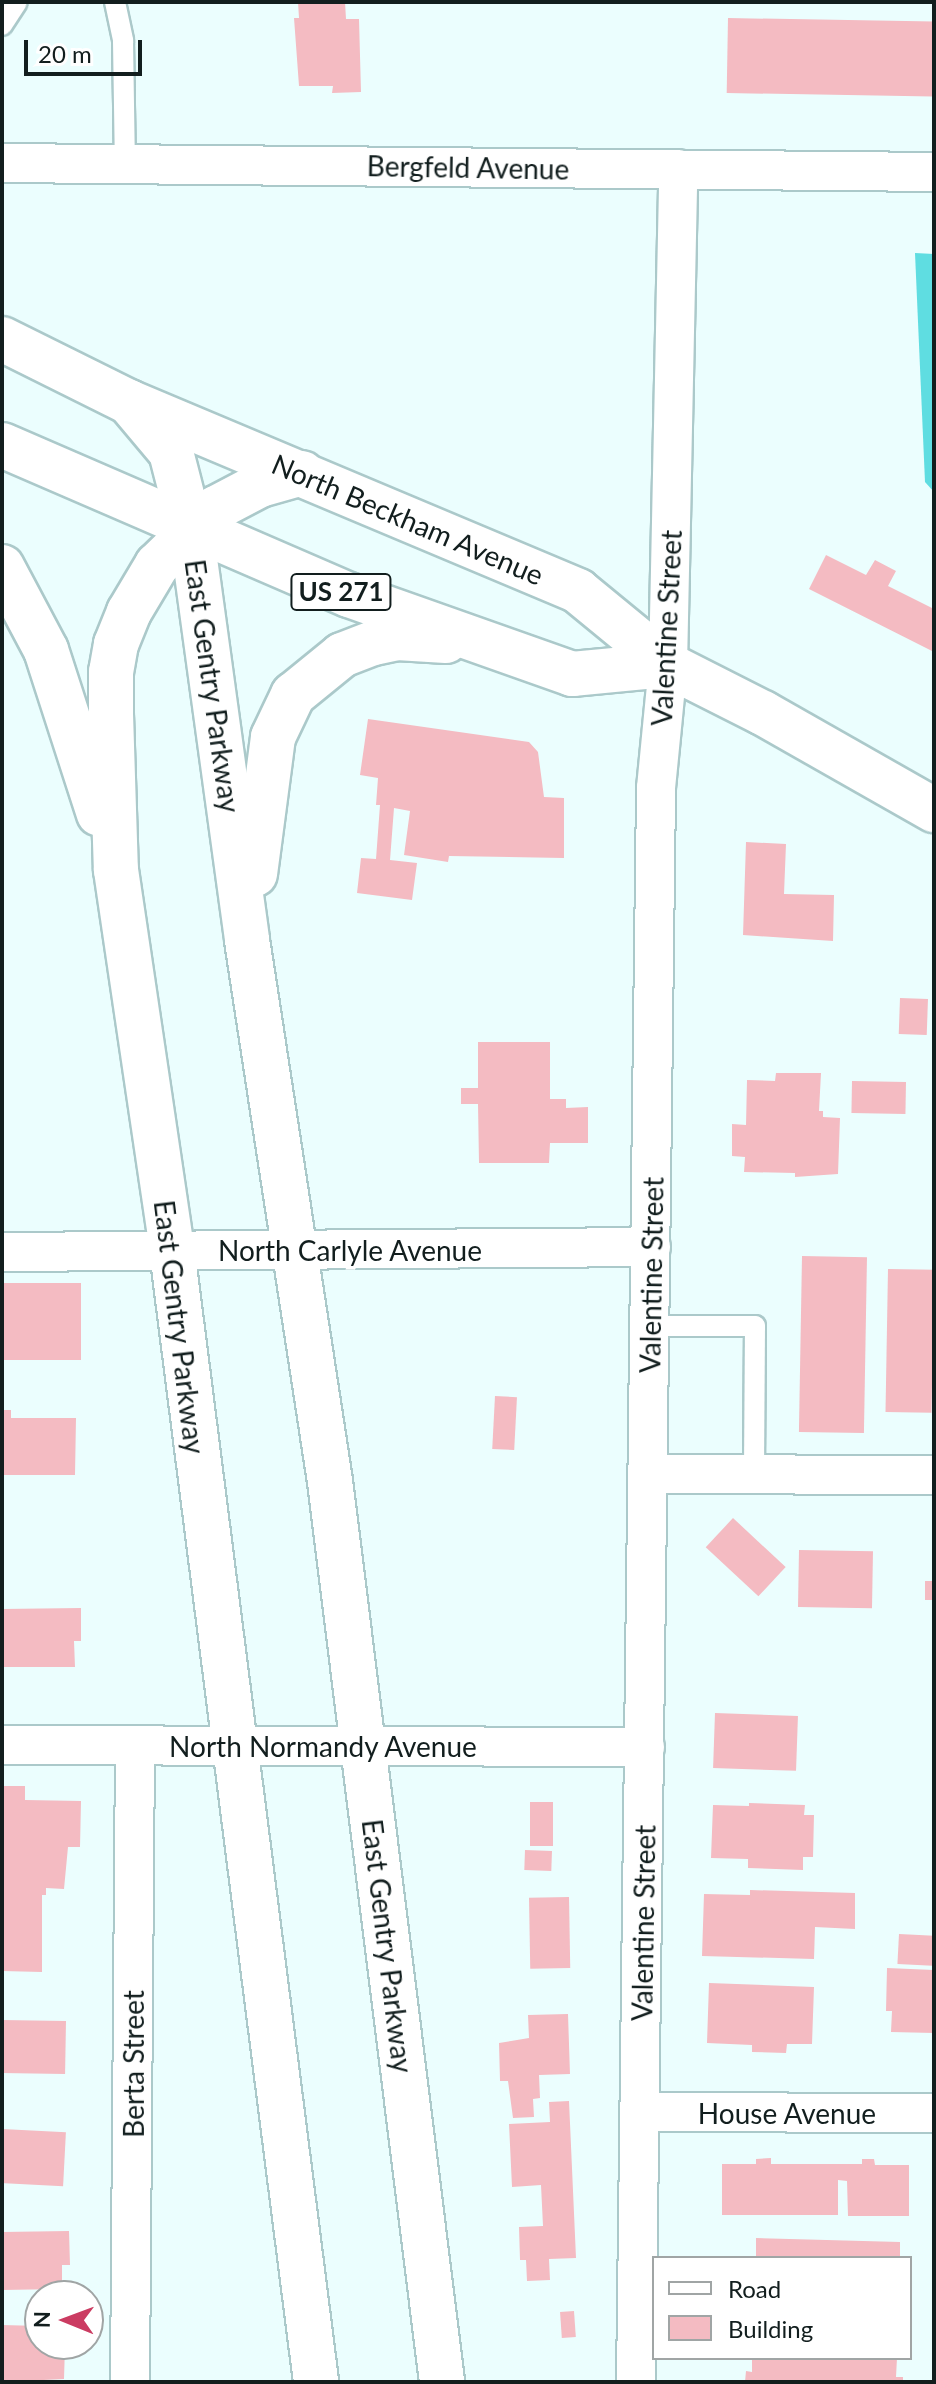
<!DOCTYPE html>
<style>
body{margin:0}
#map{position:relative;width:936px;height:2384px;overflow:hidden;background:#ebfefe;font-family:Lato,sans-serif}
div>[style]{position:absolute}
.forest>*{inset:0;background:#5fdde1}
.building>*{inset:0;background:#f4bbc2;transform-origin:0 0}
.roads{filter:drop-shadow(2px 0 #abc9ca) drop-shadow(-2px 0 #abc9ca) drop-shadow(0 2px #abc9ca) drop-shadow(0 -2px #abc9ca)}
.service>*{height:20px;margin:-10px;padding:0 10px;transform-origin:10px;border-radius:10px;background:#fff}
.minor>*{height:38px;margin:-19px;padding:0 19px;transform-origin:19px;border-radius:19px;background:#fff}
.primary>*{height:44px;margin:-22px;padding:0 22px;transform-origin:22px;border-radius:22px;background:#fff}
span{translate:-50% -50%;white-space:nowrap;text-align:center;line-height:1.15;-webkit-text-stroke:7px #fff;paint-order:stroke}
.shield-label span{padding:2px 6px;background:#fff;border:2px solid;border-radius:6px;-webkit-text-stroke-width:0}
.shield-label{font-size:26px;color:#121e1e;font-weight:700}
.street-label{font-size:28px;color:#121e1e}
.frame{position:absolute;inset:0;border:4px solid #121e1e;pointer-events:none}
.legend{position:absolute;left:652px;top:2256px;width:260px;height:104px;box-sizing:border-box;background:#fff;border:2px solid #a0a5a5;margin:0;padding:10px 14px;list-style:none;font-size:24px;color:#121e1e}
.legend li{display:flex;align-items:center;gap:16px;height:40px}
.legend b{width:40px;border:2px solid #a0a5a5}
.north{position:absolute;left:24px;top:2280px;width:80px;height:80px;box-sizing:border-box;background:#fff;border:2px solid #a0a5a5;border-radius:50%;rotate:271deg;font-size:22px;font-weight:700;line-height:32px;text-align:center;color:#121e1e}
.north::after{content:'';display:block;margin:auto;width:28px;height:36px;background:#cb3c62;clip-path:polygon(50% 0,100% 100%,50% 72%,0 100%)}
.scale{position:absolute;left:24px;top:40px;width:118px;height:36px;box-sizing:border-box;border:4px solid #121e1e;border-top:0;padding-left:10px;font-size:24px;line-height:28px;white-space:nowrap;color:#121e1e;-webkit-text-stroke:6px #fff;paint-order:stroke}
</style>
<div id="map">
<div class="forest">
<i style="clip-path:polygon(915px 253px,934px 254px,934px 492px,925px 482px)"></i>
</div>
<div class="building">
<i style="clip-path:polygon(298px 2px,345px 2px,346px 19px,359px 19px,361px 92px,332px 93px,333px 86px,299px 86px,294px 18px,299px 18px)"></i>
<i style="left:728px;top:18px;width:206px;height:75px;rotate:1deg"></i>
<i style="clip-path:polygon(826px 555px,866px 575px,875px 560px,896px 571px,888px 586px,934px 609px,934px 652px,809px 589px)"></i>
<i style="clip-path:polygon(368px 719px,529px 742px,538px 752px,544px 797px,564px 798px,564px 858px,449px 856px,448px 862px,404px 855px,410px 811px,394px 808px,390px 860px,417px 863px,412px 900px,357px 893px,361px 858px,376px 859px,380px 805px,376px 805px,378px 778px,360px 775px)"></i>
<i style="clip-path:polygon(746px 842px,786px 844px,784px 894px,834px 895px,833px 941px,743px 935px)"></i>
<i style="left:900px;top:998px;width:28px;height:36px;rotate:2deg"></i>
<i style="clip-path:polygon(478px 1042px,550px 1042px,550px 1099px,566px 1099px,566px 1108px,588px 1107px,588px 1143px,550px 1143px,549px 1163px,479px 1163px,478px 1104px,461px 1104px,461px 1088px,478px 1088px)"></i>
<i style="clip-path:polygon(776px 1073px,821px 1073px,819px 1111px,823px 1111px,823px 1117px,840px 1118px,838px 1174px,795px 1177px,795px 1173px,744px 1172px,745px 1157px,732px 1156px,732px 1124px,746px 1125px,747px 1080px,775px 1081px)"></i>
<i style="left:852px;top:1081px;width:54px;height:32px;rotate:1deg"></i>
<i style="left:802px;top:1256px;width:65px;height:176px;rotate:1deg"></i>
<i style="left:888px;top:1269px;width:46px;height:143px;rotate:1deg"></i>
<i style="left:2px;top:1283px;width:79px;height:77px"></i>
<i style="left:495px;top:1396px;width:22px;height:53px;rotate:3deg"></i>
<i style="clip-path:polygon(2px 1410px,11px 1410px,11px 1418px,76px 1418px,75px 1475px,2px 1475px)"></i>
<i style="left:733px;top:1518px;width:72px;height:40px;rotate:43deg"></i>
<i style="left:799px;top:1550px;width:74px;height:57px;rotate:1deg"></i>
<i style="left:925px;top:1581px;width:9px;height:19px"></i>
<i style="clip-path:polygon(81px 1608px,81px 1641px,74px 1641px,75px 1667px,2px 1667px,2px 1609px)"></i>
<i style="left:715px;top:1713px;width:83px;height:55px;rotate:2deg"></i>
<i style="clip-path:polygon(2px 1786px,25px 1786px,25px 1800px,81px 1801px,80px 1847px,68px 1847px,64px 1889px,46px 1888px,46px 1895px,42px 1895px,42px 1972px,2px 1971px)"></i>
<i style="left:530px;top:1802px;width:23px;height:44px"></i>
<i style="clip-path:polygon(749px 1803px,805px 1805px,804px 1815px,814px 1815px,813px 1857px,803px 1857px,803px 1870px,748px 1868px,748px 1859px,711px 1858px,713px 1805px,749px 1806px)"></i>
<i style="left:525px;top:1850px;width:27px;height:20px;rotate:2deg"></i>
<i style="clip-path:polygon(750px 1890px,855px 1893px,855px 1929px,815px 1927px,814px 1959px,702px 1956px,704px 1894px,750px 1895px)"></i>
<i style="left:569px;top:1897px;width:71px;height:40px;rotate:89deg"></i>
<i style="left:899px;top:1934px;width:35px;height:30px;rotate:3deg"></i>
<i style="clip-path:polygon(887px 1968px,934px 1970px,934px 2033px,891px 2032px,892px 2011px,886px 2011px)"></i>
<i style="clip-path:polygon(709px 1983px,814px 1987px,812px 2044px,787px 2044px,786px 2053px,752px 2052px,752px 2045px,707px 2043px)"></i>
<i style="clip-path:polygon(568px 2014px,570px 2074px,539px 2075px,540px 2098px,533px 2099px,534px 2117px,513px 2118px,508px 2081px,500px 2081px,499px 2043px,529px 2038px,528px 2015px)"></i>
<i style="left:2px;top:2020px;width:64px;height:53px;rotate:1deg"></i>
<i style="clip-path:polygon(569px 2101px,576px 2258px,549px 2259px,550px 2280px,527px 2281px,526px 2260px,520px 2260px,519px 2227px,543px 2226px,541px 2185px,512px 2187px,509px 2124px,550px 2122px,549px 2102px)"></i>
<i style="left:2px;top:2129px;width:64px;height:54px;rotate:3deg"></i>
<i style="clip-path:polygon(771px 2158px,771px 2164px,862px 2164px,862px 2159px,874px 2159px,875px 2165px,909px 2165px,909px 2216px,848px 2216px,847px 2181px,838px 2180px,838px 2215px,722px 2215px,722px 2164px,756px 2164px,756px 2159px)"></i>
<i style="clip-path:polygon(69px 2231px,70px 2265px,62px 2265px,62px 2289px,2px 2290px,2px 2232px)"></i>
<i style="clip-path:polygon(756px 2238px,900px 2242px,900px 2258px,756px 2258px)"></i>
<i style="left:574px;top:2311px;width:26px;height:14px;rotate:86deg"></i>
<i style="clip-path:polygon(2px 2325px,40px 2326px,40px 2344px,65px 2346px,64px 2379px,2px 2382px)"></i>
<i style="clip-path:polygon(752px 2358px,897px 2358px,896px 2377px,903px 2377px,903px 2382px,745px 2382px,746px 2371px,752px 2372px)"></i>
</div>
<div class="roads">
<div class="service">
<i style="left:115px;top:2px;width:40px;rotate:78deg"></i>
<i style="left:123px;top:41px;width:123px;rotate:89.1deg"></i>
<i style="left:2px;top:25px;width:27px;rotate:-57deg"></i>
<i style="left:650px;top:1326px;width:105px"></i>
<i style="left:755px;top:1326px;width:148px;rotate:90.4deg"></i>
</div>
<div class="minor">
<i style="left:2px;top:163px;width:932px;rotate:0.55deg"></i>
<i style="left:2px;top:1252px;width:649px;rotate:-0.44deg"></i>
<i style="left:649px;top:1474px;width:285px;rotate:0.2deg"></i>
<i style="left:2px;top:1745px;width:643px;rotate:0.18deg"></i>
<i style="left:640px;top:2112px;width:294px;rotate:0.2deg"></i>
<i style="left:130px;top:2382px;width:636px;rotate:-89.55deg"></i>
<i style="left:636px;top:2382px;width:1594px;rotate:-89.28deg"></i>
<i style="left:656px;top:788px;width:124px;rotate:-84.4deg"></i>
<i style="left:668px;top:665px;width:496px;rotate:-88.8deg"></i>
</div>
<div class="primary">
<i style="left:2px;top:339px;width:142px;rotate:26.4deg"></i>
<i style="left:129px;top:402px;width:487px;rotate:22.8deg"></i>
<i style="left:578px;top:591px;width:117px;rotate:39.4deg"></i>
<i style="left:668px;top:665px;width:106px;rotate:26.8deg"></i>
<i style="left:763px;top:713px;width:197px;rotate:29.6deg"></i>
<i style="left:129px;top:402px;width:65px;rotate:50deg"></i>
<i style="left:171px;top:452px;width:81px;rotate:75.6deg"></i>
<i style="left:191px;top:530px;width:414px;rotate:82.2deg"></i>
<i style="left:247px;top:940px;width:547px;rotate:81.28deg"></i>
<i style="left:330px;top:1481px;width:908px;rotate:82.91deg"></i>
<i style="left:2px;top:445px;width:378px;rotate:23.4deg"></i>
<i style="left:349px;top:595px;width:237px;rotate:19.5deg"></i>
<i style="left:572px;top:674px;width:96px;rotate:-5.4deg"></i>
<i style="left:302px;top:473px;width:44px;rotate:164.1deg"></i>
<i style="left:260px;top:485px;width:50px;rotate:152.4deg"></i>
<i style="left:216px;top:508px;width:82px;rotate:136deg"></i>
<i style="left:157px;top:565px;width:55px;rotate:120.8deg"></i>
<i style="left:129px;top:612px;width:35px;rotate:112deg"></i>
<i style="left:116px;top:644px;width:28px;rotate:100deg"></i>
<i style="left:111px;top:672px;width:42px;rotate:90deg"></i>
<i style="left:111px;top:714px;width:156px;rotate:88.2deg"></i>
<i style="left:116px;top:870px;width:385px;rotate:81.6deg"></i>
<i style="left:172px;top:1251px;width:1140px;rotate:82.74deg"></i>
<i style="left:2px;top:567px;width:94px;rotate:62.1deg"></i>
<i style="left:46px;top:650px;width:172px;rotate:72.1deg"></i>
<i style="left:255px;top:874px;width:138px;rotate:-82.5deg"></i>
<i style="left:273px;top:737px;width:47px;rotate:-64.5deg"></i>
<i style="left:293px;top:695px;width:63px;rotate:-39.2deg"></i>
<i style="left:342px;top:655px;width:34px;rotate:-21deg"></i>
<i style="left:374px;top:643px;width:24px;rotate:-12deg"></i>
<i style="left:397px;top:638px;width:49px;rotate:3.5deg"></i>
</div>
</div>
<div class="shield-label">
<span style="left:341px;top:592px">US 271</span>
</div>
<div class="street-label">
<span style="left:468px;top:167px;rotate:1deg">Bergfeld Avenue</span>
<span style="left:408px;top:519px;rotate:23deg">North Beckham Avenue</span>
<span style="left:666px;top:628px;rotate:-87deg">Valentine Street</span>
<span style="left:213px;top:686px;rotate:82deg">East Gentry Parkway</span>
<span style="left:350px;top:1250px">North Carlyle Avenue</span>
<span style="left:651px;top:1275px;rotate:-89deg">Valentine Street</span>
<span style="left:180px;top:1327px;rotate:83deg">East Gentry Parkway</span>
<span style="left:323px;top:1746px">North Normandy Avenue</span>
<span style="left:643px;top:1923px;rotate:-89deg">Valentine Street</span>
<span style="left:388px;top:1946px;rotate:83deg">East Gentry Parkway</span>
<span style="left:133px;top:2064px;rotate:-90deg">Berta Street</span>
<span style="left:787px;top:2113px">House Avenue</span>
</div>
<div class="frame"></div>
<ul class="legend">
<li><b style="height:10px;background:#fff"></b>Road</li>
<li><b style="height:22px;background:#f4bbc2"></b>Building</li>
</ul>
<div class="north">N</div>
<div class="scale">20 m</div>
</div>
